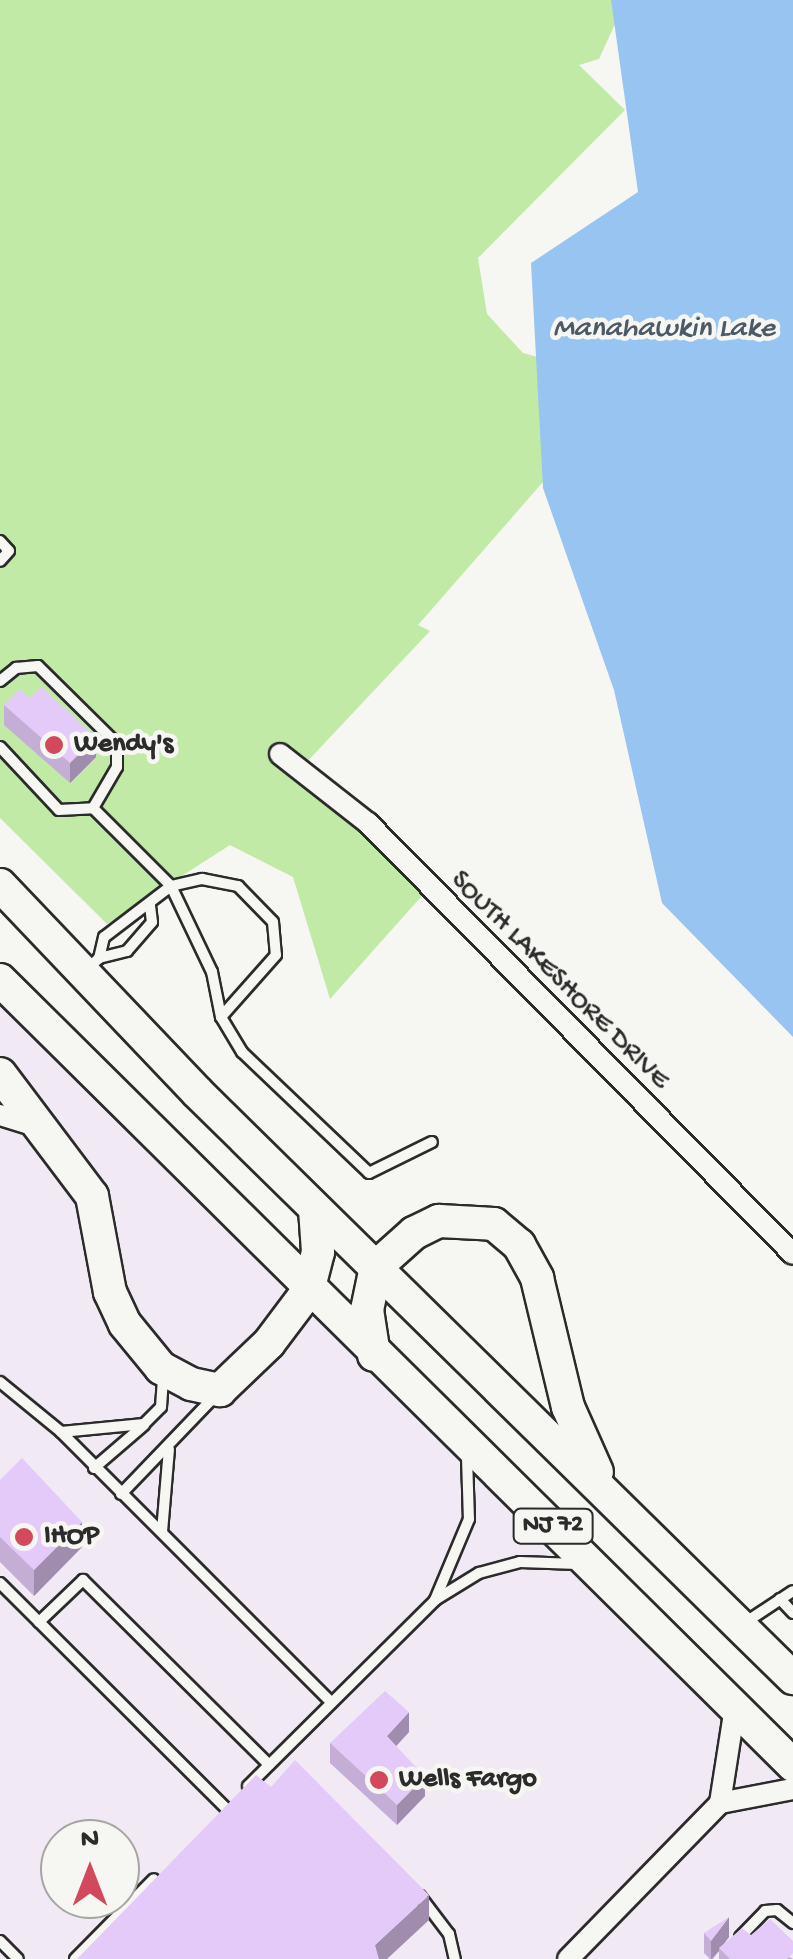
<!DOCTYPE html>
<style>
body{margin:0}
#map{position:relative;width:793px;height:1959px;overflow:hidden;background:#f6f6f2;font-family:"Gochi Hand",sans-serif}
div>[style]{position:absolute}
.built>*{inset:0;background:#f1e9f4}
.green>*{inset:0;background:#c1eaa6}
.water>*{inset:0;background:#98c4f1}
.roads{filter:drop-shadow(2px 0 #2b2b2b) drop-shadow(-2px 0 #2b2b2b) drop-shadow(0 2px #2b2b2b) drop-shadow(0 -2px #2b2b2b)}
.service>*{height:10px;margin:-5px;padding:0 5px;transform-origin:5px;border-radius:5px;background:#f6f6f2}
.minor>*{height:20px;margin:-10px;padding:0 10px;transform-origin:10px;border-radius:10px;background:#f6f6f2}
.trunk>*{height:32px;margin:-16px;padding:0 16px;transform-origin:16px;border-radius:16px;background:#f6f6f2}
.wall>*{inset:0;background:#c4aed6}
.shaded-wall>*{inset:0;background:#a08dae}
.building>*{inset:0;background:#e4caf9}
.dots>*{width:28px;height:28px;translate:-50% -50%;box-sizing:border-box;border:5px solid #f6f6f2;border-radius:50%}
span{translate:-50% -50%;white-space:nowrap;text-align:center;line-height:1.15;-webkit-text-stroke:9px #f6f6f2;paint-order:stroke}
.shield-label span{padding:2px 8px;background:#f6f6f2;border:2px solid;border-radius:8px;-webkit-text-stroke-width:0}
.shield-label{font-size:25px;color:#2b2b2b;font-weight:700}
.poi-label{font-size:28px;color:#2b2b2b;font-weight:700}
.left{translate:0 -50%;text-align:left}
.street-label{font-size:28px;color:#2b2b2b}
.water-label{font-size:30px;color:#4c5966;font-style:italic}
.north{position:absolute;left:40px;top:1819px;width:100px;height:100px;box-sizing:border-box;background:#f6f6f2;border:2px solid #a5a5a2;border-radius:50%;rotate:0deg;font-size:28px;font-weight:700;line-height:40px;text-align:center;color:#2b2b2b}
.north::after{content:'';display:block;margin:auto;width:35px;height:45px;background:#d1495b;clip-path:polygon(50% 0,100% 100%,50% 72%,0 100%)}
</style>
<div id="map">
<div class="built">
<i style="clip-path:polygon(evenodd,0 976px,793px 1766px,793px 1959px,0 1959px,0 976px,60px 1839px,120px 1839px,120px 1899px,60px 1899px,60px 1839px)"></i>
</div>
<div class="green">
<i style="clip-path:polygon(0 0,626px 0,599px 59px,579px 65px,625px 110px,478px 258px,487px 314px,523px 353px,541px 358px,556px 467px,418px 625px,430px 631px,303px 766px,428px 889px,330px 999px,293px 877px,230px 845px,107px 924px,0 818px)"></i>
</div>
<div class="water">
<i style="clip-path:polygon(611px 0,793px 0,793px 1037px,662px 903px,614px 690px,543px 488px,531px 263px,638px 192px)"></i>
</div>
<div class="roads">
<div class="service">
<i style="left:0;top:541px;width:13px;rotate:48deg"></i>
<i style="left:9px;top:551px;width:13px;rotate:132deg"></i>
<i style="left:0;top:681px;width:21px;rotate:-39deg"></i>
<i style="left:16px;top:668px;width:22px;rotate:-5deg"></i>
<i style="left:38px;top:666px;width:111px;rotate:44.6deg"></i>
<i style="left:117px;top:744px;width:23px;rotate:90deg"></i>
<i style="left:117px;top:767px;width:48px;rotate:120.3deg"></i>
<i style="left:0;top:747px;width:86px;rotate:46.9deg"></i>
<i style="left:59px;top:810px;width:34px;rotate:-3deg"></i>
<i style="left:93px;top:808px;width:110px;rotate:45deg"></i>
<i style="left:171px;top:886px;width:84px;rotate:142.7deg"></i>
<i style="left:104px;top:937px;width:22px;rotate:103deg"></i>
<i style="left:99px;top:958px;width:18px;rotate:135deg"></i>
<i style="left:202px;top:879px;width:37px;rotate:11deg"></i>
<i style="left:238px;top:886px;width:50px;rotate:45.8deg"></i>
<i style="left:273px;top:922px;width:33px;rotate:85deg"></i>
<i style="left:276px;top:955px;width:83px;rotate:131.6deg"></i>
<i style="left:221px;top:1017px;width:46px;rotate:-101.3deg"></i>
<i style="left:212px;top:972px;width:95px;rotate:-115.5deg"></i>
<i style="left:171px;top:886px;width:32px;rotate:-13deg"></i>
<i style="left:99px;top:958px;width:29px;rotate:-14deg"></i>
<i style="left:127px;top:951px;width:38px;rotate:-49deg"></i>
<i style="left:152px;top:922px;width:17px;rotate:-97deg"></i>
<i style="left:221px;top:1017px;width:41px;rotate:59deg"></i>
<i style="left:242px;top:1052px;width:175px;rotate:43.6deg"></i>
<i style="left:369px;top:1173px;width:70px;rotate:-26.2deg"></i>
<i style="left:0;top:1382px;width:79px;rotate:39.3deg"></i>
<i style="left:61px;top:1432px;width:380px;rotate:45deg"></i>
<i style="left:61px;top:1432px;width:83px;rotate:-5.5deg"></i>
<i style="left:144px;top:1424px;width:24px;rotate:-45deg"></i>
<i style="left:161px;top:1407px;width:28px;rotate:-86deg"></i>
<i style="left:467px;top:1457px;width:62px;rotate:88.2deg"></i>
<i style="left:469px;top:1519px;width:88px;rotate:112.8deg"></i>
<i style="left:435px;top:1600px;width:52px;rotate:-31.5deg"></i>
<i style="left:479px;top:1573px;width:42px;rotate:-15deg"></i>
<i style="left:520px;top:1562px;width:58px;rotate:2deg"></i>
<i style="left:94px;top:1468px;width:66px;rotate:-40.7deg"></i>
<i style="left:121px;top:1494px;width:139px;rotate:-46.2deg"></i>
<i style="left:162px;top:1532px;width:83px;rotate:-85.2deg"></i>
<i style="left:0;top:1583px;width:319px;rotate:44.9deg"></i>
<i style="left:780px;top:1599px;width:19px;rotate:47deg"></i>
<i style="left:39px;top:1622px;width:61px;rotate:-43.7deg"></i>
<i style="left:83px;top:1580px;width:262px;rotate:44.8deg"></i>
<i style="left:746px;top:1622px;width:56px;rotate:-33.4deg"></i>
<i style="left:248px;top:1786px;width:264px;rotate:-44.8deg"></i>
<i style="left:420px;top:1896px;width:48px;rotate:52.7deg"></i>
<i style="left:449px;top:1934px;width:26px;rotate:77deg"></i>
<i style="left:740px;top:1937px;width:36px;rotate:-46deg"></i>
<i style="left:765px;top:1911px;width:12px;rotate:-5deg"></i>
<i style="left:777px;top:1910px;width:21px;rotate:39deg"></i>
<i style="left:0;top:1941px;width:25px;rotate:45deg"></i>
<i style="left:75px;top:1959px;width:112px;rotate:-45.4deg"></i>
</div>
<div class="minor">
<i style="left:280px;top:754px;width:112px;rotate:38.1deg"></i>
<i style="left:368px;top:823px;width:605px;rotate:45.4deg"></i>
<i style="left:0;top:1115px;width:38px;rotate:17deg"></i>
<i style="left:720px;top:1803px;width:97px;rotate:-81.1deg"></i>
<i style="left:568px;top:1959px;width:218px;rotate:-45.7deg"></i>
<i style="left:720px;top:1803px;width:74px;rotate:-10.9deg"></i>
</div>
<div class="trunk">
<i style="left:0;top:885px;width:286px;rotate:46.4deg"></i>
<i style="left:197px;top:1092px;width:836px;rotate:44.52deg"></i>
<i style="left:0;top:980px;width:1116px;rotate:44.71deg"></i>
<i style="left:0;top:1074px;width:153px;rotate:53deg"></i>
<i style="left:92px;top:1196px;width:98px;rotate:79.4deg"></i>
<i style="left:110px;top:1292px;width:35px;rotate:65deg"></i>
<i style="left:125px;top:1324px;width:57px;rotate:50.7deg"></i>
<i style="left:161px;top:1368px;width:34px;rotate:28deg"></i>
<i style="left:191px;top:1384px;width:30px;rotate:12deg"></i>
<i style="left:220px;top:1390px;width:68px;rotate:-43.8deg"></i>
<i style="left:269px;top:1343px;width:65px;rotate:-53.1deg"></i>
<i style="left:308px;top:1291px;width:40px;rotate:-75.6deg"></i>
<i style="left:318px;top:1252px;width:43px;rotate:-94deg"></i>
<i style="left:374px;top:1355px;width:46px;rotate:-98.8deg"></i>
<i style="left:367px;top:1310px;width:44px;rotate:-78.2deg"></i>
<i style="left:376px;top:1267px;width:51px;rotate:-41.8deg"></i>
<i style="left:414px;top:1233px;width:28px;rotate:-26deg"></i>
<i style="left:439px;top:1221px;width:55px;rotate:3.1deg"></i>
<i style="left:494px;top:1224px;width:33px;rotate:40deg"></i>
<i style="left:519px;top:1245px;width:38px;rotate:61deg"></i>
<i style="left:537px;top:1278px;width:133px;rotate:76.5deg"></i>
<i style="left:568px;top:1407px;width:71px;rotate:66deg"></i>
</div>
</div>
<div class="wall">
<i style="clip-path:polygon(4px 705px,96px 757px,70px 783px,4px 725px)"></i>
<i style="clip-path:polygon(0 1480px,82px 1547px,34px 1596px,0 1562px)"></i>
<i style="clip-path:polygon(409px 1732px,396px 1746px,425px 1796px,397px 1825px,330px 1763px,330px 1743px)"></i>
<i style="clip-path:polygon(704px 1933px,729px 1937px,724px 1943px,751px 1935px,793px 1959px,719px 1959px,719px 1951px,713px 1959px,710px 1959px,704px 1953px)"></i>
</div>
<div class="shaded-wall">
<i style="clip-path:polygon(96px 737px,96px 757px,70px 783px,70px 763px)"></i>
<i style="clip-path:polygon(82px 1522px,82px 1547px,34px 1596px,34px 1570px)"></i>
<i style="clip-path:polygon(409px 1712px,409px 1732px,387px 1756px,387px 1736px)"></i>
<i style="clip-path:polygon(425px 1777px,425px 1796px,397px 1825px,397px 1805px)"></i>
<i style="clip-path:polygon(429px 1895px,429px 1920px,387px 1959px,375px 1959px,375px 1945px)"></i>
<i style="clip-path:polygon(729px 1917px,729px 1937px,720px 1949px,719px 1948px,719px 1951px,711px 1959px,711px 1941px)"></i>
</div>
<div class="building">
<i style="clip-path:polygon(41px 687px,96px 737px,70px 763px,4px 705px,20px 689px,29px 698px)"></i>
<i style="clip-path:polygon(22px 1458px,82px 1522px,34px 1570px,0 1537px,0 1480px)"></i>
<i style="clip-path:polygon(385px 1691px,409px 1712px,387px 1736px,425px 1777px,397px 1805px,330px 1743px)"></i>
<i style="clip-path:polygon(295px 1760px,429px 1895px,375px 1945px,379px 1959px,77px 1959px,256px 1775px,271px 1787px)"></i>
<i style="clip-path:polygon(729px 1917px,711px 1941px,704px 1933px)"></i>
<i style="clip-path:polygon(770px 1919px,793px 1941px,793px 1953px,787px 1959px,730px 1959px,719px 1948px,742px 1928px,751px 1935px)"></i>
</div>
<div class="dots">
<i style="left:54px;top:745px;background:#d1495b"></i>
<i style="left:24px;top:1537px;background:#d1495b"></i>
<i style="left:379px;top:1780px;background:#d1495b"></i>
</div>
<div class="shield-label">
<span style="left:553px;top:1526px">NJ 72</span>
</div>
<div class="poi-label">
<span class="left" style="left:74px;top:745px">Wendy's</span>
<span class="left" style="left:44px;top:1537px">IHOP</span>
<span class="left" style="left:399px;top:1780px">Wells Fargo</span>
</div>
<div class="street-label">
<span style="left:559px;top:981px;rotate:45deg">SOUTH LAKESHORE DRIVE</span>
</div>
<div class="water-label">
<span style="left:664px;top:330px">Manahawkin Lake</span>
</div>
<div class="north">N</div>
</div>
